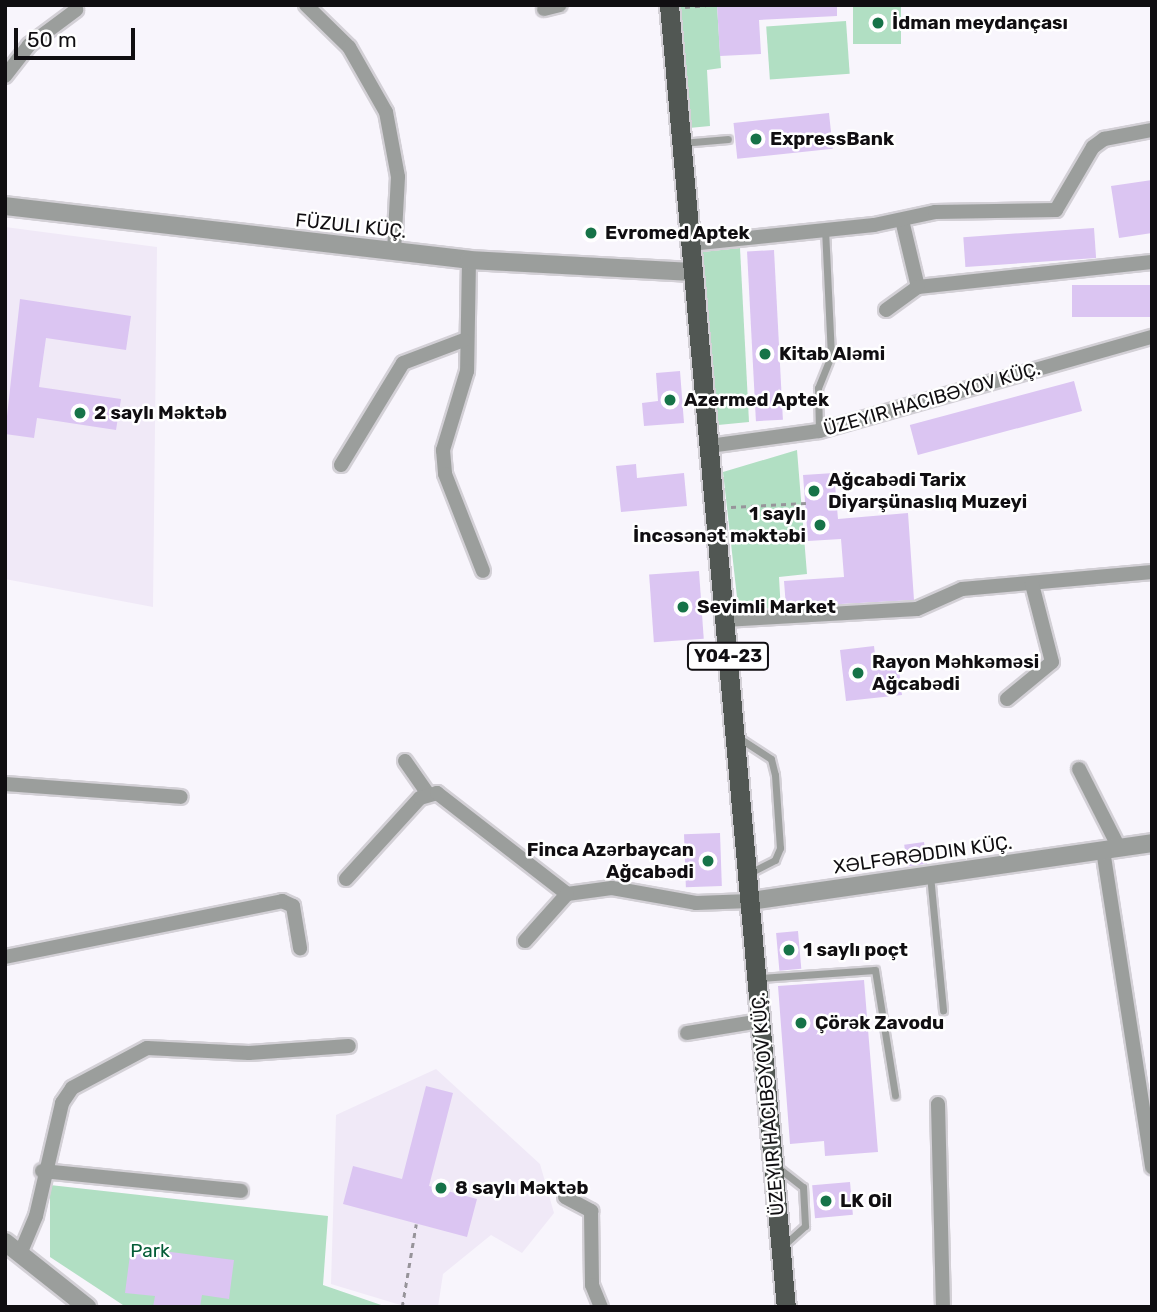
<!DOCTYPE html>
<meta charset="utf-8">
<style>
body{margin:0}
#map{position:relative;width:1157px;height:1312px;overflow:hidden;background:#f8f5fc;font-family:Rubik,sans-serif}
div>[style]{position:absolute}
.built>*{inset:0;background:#f0e9f7}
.green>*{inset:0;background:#b1dfc3;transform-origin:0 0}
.building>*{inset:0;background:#dbc5f2;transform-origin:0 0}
.path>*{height:2.5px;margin-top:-1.25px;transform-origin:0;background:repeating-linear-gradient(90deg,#97949a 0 5px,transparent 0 10px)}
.roads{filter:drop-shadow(2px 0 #d3d0d6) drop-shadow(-2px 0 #d3d0d6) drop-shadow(0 2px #d3d0d6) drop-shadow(0 -2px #d3d0d6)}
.service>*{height:7px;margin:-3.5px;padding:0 3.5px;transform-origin:3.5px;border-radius:3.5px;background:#9b9e9c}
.minor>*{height:14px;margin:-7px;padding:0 7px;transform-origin:7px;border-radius:7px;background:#9b9e9c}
.tertiary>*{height:18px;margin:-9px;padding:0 9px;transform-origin:9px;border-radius:9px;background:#9b9e9c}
.primary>*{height:19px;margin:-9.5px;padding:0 9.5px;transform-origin:9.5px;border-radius:9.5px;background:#515753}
.dots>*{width:19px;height:19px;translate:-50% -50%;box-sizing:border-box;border:4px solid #fff;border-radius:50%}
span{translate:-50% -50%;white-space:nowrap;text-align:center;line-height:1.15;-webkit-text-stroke:5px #fff;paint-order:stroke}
.shield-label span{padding:2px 5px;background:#fff;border:2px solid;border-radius:5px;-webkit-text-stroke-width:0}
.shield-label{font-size:18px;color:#100e11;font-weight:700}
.poi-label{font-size:19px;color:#100e11;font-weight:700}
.left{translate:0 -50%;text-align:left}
.right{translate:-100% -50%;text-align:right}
.street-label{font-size:19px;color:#100e11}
.park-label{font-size:19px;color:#045c37}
.frame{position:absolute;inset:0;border:7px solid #100e11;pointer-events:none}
.scale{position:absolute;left:14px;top:28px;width:121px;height:32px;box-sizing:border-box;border:4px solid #100e11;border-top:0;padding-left:9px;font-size:21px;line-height:24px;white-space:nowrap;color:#100e11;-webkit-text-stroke:5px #fff;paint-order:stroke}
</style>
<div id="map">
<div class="built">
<i style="clip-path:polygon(5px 227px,157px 247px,153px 607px,5px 579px)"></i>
<i style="clip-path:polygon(436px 1069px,540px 1164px,554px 1213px,522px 1253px,491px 1235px,443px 1274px,438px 1307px,407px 1307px,331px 1284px,336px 1115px)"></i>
</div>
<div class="green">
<i style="clip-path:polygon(678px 5px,717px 5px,721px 68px,707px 70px,710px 126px,689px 128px)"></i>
<i style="left:853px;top:5px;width:48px;height:39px"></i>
<i style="left:846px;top:21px;width:53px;height:80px;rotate:86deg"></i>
<i style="clip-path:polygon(740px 248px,749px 422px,718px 425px,702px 252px)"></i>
<i style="clip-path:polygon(797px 450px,807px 574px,779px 577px,781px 612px,739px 615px,723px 472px)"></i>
<i style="clip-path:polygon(50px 1185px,328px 1216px,323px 1285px,387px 1307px,126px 1307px,50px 1257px)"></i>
</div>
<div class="building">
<i style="clip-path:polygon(717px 5px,837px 5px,837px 16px,759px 20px,761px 54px,720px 56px)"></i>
<i style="left:829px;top:113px;width:36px;height:96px;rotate:84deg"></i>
<i style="clip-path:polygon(1152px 180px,1152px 233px,1119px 238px,1111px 186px)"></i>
<i style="left:1094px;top:228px;width:30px;height:131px;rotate:86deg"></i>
<i style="left:774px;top:250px;width:170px;height:27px;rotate:87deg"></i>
<i style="left:1152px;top:285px;width:32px;height:80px;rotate:90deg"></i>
<i style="clip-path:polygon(20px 299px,131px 316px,126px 350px,46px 338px,39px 387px,121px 399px,116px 430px,37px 418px,34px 438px,5px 434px)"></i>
<i style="clip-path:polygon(680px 371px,684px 423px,644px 426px,642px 403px,658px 401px,656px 373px)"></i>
<i style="left:1074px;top:381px;width:31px;height:170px;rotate:75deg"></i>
<i style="clip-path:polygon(636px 464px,637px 478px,684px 473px,687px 506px,621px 512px,616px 466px)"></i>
<i style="clip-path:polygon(834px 473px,838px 519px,908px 513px,914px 600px,786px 607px,784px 581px,844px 577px,841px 539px,808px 541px,803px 475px)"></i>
<i style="left:699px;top:571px;width:68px;height:50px;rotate:86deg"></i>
<i style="clip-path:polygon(874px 646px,876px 663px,898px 661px,902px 695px,846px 701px,840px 650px)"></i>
<i style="left:720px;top:833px;width:53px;height:36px;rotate:88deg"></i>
<i style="left:924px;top:842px;width:22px;height:20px;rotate:82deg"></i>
<i style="left:798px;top:931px;width:38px;height:22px;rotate:85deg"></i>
<i style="clip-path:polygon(864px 980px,878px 1152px,825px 1156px,824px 1141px,790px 1144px,778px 986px)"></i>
<i style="clip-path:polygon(426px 1086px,453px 1093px,429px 1186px,477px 1199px,467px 1237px,343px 1204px,353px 1166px,402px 1179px)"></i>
<i style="left:850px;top:1182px;width:33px;height:38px;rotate:85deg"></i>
<i style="clip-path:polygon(131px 1247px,234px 1260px,229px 1299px,202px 1295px,200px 1307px,153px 1307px,155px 1296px,125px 1293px)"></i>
</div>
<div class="path">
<i style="left:685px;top:7px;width:21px;rotate:-5deg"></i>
<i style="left:731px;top:507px;width:75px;rotate:-3.1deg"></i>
<i style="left:402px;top:1307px;width:84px;rotate:-80.4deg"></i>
</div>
<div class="roads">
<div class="service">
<i style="left:682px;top:143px;width:46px;rotate:-5deg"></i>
<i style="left:819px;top:431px;width:43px;rotate:-91.3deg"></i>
<i style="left:818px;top:388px;width:35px;rotate:-68deg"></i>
<i style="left:831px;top:356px;width:126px;rotate:-92.7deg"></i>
<i style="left:739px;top:738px;width:38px;rotate:33deg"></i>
<i style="left:771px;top:759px;width:16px;rotate:76deg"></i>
<i style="left:775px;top:775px;width:73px;rotate:86.1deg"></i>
<i style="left:780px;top:848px;width:13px;rotate:113deg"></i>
<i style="left:775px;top:860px;width:29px;rotate:153deg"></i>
<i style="left:930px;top:875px;width:136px;rotate:84.5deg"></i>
<i style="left:760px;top:978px;width:115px;rotate:-4deg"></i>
<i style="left:875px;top:970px;width:127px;rotate:80.9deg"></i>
<i style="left:776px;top:1166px;width:34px;rotate:38deg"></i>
<i style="left:803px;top:1187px;width:39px;rotate:87deg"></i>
<i style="left:805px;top:1226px;width:28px;rotate:138deg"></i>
</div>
<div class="minor">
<i style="left:306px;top:5px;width:60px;rotate:44.3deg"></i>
<i style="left:349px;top:47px;width:75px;rotate:60.4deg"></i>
<i style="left:386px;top:112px;width:66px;rotate:79.5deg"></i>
<i style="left:398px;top:177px;width:74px;rotate:93.1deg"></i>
<i style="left:544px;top:9px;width:16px;rotate:-14deg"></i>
<i style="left:5px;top:76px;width:39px;rotate:-52deg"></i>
<i style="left:29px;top:45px;width:59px;rotate:-36.7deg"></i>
<i style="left:902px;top:220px;width:69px;rotate:76.6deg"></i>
<i style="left:918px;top:287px;width:235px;rotate:-6.1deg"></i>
<i style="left:690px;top:244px;width:185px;rotate:-5.9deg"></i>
<i style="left:874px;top:225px;width:62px;rotate:-12deg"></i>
<i style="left:935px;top:212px;width:121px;rotate:-0.9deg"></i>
<i style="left:1056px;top:210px;width:73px;rotate:-59.6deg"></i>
<i style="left:1093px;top:147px;width:14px;rotate:-36deg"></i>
<i style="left:1104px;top:139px;width:49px;rotate:-10.6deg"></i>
<i style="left:469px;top:260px;width:111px;rotate:91deg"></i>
<i style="left:467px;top:371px;width:83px;rotate:106.9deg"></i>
<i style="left:443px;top:450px;width:24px;rotate:85deg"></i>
<i style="left:445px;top:474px;width:104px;rotate:68.6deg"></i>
<i style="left:886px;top:310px;width:39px;rotate:-36deg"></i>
<i style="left:709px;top:446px;width:111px;rotate:-7.8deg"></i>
<i style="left:819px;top:431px;width:346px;rotate:-15.8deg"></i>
<i style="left:341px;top:465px;width:119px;rotate:-58.7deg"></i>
<i style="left:403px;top:363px;width:65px;rotate:-20.7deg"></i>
<i style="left:724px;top:620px;width:193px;rotate:-3.3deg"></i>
<i style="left:917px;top:609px;width:49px;rotate:-24deg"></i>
<i style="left:962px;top:589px;width:191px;rotate:-5.1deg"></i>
<i style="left:1007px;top:699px;width:58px;rotate:-39.4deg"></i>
<i style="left:1052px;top:662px;width:81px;rotate:-104.4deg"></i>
<i style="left:405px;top:761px;width:39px;rotate:55deg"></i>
<i style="left:1079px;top:769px;width:89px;rotate:63.1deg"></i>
<i style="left:5px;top:784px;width:176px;rotate:4.2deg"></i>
<i style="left:1103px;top:850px;width:321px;rotate:81.2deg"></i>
<i style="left:346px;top:879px;width:110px;rotate:-47.6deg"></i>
<i style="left:420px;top:798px;width:18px;rotate:-16deg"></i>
<i style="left:437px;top:793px;width:165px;rotate:37.8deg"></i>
<i style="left:567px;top:894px;width:45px;rotate:-7.6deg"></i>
<i style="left:612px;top:888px;width:85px;rotate:10.1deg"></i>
<i style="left:696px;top:903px;width:54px;rotate:-2.1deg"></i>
<i style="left:525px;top:941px;width:63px;rotate:-48.2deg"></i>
<i style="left:5px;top:957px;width:283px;rotate:-11.4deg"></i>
<i style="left:282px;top:901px;width:12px;rotate:24deg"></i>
<i style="left:293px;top:906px;width:43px;rotate:80.5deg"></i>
<i style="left:687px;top:1033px;width:74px;rotate:-9.3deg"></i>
<i style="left:938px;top:1104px;width:203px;rotate:88.6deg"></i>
<i style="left:42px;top:1171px;width:200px;rotate:5.7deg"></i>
<i style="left:565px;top:1197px;width:30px;rotate:28deg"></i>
<i style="left:591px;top:1211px;width:74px;rotate:89.2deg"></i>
<i style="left:592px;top:1285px;width:24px;rotate:68deg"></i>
<i style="left:20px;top:1254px;width:41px;rotate:-67.2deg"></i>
<i style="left:36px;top:1216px;width:116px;rotate:-77deg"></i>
<i style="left:62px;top:1103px;width:18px;rotate:-56deg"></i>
<i style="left:72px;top:1088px;width:85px;rotate:-28.1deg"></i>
<i style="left:147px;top:1048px;width:102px;rotate:2.8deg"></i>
<i style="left:249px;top:1053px;width:100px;rotate:-4deg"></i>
</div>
<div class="tertiary">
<i style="left:5px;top:206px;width:467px;rotate:6.6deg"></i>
<i style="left:469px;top:260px;width:224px;rotate:3.1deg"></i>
<i style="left:750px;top:901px;width:406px;rotate:-8.2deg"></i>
<i style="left:5px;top:1242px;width:105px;rotate:38.4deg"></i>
</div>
<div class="primary">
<i style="left:669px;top:5px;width:1307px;rotate:84.87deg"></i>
</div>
</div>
<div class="dots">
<i style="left:878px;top:23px;background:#167348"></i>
<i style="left:756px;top:139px;background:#167348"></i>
<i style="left:591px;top:233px;background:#167348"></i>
<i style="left:765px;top:354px;background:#167348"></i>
<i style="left:670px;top:400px;background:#167348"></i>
<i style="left:80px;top:413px;background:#167348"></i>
<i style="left:814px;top:491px;background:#167348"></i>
<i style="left:820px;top:525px;background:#167348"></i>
<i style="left:683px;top:607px;background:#167348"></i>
<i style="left:858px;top:673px;background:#167348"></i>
<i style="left:708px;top:861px;background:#167348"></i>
<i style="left:789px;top:950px;background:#167348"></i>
<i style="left:801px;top:1023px;background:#167348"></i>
<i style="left:441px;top:1188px;background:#167348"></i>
<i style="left:826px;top:1201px;background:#167348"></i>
</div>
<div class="shield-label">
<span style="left:728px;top:656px">Y04-23</span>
</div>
<div class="poi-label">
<span class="left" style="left:892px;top:23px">İdman meydançası</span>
<span class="left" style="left:770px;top:139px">ExpressBank</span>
<span class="left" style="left:605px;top:233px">Evromed Aptek</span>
<span class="left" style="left:779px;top:354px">Kitab Aləmi</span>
<span class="left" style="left:684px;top:400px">Azermed Aptek</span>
<span class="left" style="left:94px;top:413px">2 saylı Məktəb</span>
<span class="left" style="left:828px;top:491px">Ağcabədi Tarix<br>Diyarşünaslıq Muzeyi</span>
<span class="right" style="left:806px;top:525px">1 saylı<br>İncəsənət məktəbi</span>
<span class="left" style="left:697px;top:607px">Sevimli Market</span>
<span class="left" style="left:872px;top:673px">Rayon Məhkəməsi<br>Ağcabədi</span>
<span class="right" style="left:694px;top:861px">Finca Azərbaycan<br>Ağcabədi</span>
<span class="left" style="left:803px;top:950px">1 saylı poçt</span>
<span class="left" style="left:815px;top:1023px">Çörək Zavodu</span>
<span class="left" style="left:455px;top:1188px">8 saylı Məktəb</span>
<span class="left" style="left:840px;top:1201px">LK Oil</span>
</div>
<div class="street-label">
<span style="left:351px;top:226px;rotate:6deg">FÜZULI KÜÇ.</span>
<span style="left:932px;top:399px;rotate:-16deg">ÜZEYIR HACIBƏYOV KÜÇ.</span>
<span style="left:923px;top:855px;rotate:-8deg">XƏLFƏRƏDDIN KÜÇ.</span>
<span style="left:768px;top:1104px;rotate:-95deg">ÜZEYIR HACIBƏYOV KÜÇ.</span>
</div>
<div class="park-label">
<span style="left:150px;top:1251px">Park</span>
</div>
<div class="frame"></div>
<div class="scale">50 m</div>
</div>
